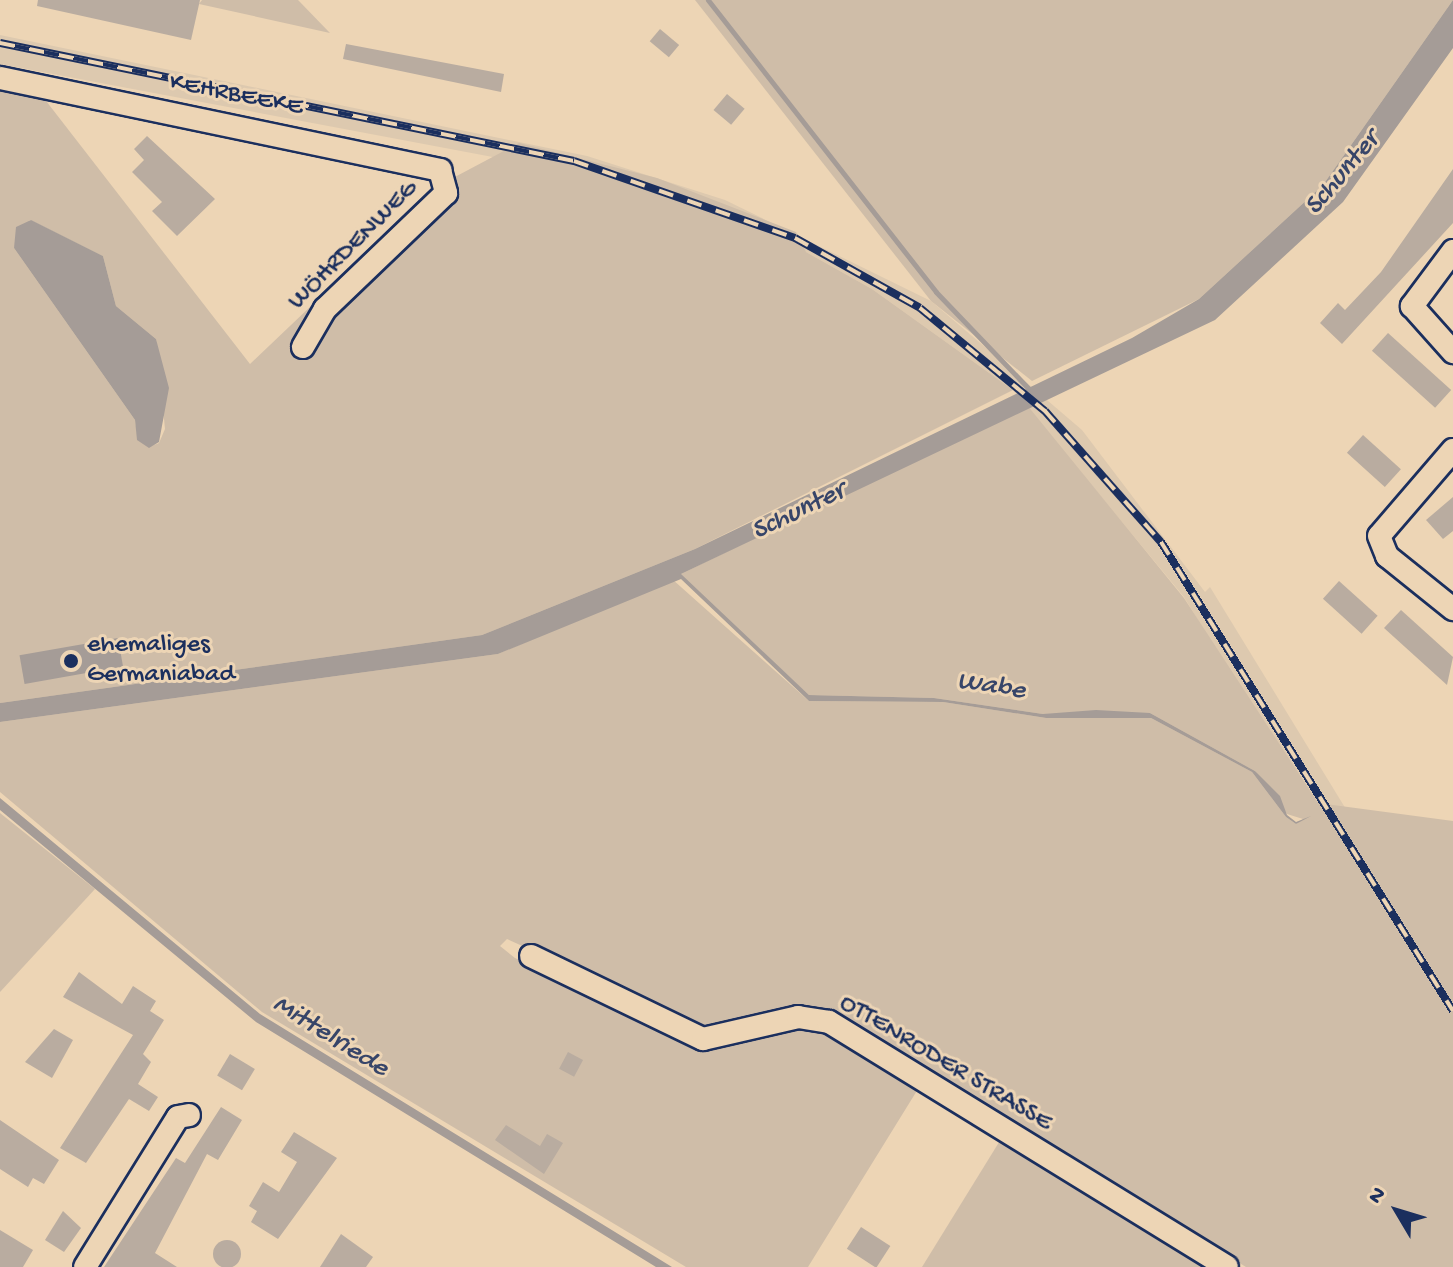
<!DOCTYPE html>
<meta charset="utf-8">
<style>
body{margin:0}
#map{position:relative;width:1453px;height:1267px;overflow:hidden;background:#edd5b5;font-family:"Gochi Hand",sans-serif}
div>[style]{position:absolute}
.built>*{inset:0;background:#ddc9af}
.green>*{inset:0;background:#cfbda8}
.water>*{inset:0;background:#a59c97;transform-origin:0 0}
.stream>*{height:5px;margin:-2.5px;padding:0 2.5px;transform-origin:2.5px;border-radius:2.5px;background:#a59c97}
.building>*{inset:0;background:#b9aca0;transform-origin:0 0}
.round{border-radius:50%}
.roads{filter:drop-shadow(2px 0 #1b2f5e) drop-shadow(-2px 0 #1b2f5e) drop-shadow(0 2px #1b2f5e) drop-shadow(0 -2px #1b2f5e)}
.minor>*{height:22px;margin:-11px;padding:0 11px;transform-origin:11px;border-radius:11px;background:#edd5b5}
.rail>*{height:8px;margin-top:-4px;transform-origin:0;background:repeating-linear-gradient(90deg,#edd5b5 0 15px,#1b2f5e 0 30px);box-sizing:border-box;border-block:2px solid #1b2f5e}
.dots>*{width:22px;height:22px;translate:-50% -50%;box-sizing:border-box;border:4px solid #edd5b5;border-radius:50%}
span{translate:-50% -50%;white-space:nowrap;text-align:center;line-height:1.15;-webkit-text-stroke:6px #edd5b5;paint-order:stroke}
.street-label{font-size:26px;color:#1b2f5e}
.poi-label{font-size:26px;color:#1b2f5e}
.left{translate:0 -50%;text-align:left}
.water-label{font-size:28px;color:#374569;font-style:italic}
.north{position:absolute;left:1357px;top:1171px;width:80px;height:80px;-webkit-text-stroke:6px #edd5b5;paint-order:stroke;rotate:308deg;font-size:22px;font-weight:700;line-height:32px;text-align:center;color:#1b2f5e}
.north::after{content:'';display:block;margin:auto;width:28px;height:36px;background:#1b2f5e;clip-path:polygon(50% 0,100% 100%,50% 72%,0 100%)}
</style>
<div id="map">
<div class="built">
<i style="clip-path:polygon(0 35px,587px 156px,725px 200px,931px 301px,1082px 430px,1205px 592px,1210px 587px,1453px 984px,1453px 1039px,1184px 597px,1013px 390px,872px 289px,806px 252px,567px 171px,0 64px)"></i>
</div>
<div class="green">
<i style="clip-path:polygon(202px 0,298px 0,330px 33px,199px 4px)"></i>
<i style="clip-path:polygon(695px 0,1453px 0,1323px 185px,1199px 299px,1032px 381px,931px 301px)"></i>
<i style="clip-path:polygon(evenodd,0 88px,43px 97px,250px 364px,436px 187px,519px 143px,657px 178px,796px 232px,806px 252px,872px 289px,1013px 390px,695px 549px,482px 635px,0 703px,0 88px,30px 220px,103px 256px,116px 306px,156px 339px,165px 429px,159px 443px,149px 447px,138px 440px,135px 420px,14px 248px,30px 220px)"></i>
<i style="clip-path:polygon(1027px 405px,1184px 598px,1318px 803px,1453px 821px,1453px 1267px,1246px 1267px,833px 1014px,798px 1005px,712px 1032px,507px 939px,500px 946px,515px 958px,710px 1051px,800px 1028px,824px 1030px,918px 1089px,808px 1267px,686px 1267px,262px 1012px,0 792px,0 722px,498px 654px,672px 579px,809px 701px,943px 702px,1046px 718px,1151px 718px,1252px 772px,1286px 817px,1296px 824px,1303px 819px,1287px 814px,1255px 771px,1150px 713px,1043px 714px,934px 698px,809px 695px,679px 575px)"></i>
<i style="clip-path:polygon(0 813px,95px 889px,0 992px)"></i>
<i style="clip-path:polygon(1001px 1139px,1210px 1267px,922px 1267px)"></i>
</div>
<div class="water">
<i style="clip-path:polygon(1453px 0,1453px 48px,1343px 202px,1215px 320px,681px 574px,809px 695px,934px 698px,1043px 714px,1096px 710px,1150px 713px,1255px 771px,1280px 796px,1287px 815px,1296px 822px,1311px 816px,1296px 824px,1286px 817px,1252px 772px,1151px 718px,1046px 718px,943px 702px,809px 701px,681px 579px,498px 654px,0 722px,0 703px,482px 635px,695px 549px,1132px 338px,1199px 299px,1323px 185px)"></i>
<i style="clip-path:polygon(31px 220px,103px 256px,116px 306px,156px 339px,169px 388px,159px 442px,149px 448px,137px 440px,135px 420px,14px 248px,16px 227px)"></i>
<i style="left:118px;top:638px;width:29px;height:100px;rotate:80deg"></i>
<i style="clip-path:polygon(0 798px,260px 1014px,672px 1267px,656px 1267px,256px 1022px,0 810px)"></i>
</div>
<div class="stream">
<i style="left:708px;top:0;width:370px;rotate:52deg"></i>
<i style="left:936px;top:292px;width:133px;rotate:46.2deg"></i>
</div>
<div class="building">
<i style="clip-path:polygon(38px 0,200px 0,191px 40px,37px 6px)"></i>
<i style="left:660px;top:29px;width:25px;height:16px;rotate:40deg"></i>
<i style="clip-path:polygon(346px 44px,504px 74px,501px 92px,343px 59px)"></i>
<i style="left:727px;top:94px;width:23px;height:21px;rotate:40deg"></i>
<i style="clip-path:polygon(147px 136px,215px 199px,177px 236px,152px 211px,162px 202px,132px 172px,144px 160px,134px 149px)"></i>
<i style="clip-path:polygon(1453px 169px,1453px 223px,1342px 344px,1320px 323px,1338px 303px,1345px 310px,1381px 272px)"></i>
<i style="left:1388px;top:333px;width:85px;height:24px;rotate:42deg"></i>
<i style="left:1363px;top:435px;width:51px;height:24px;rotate:42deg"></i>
<i style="clip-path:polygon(1453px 497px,1453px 531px,1443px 539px,1426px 520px)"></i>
<i style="left:1339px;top:581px;width:52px;height:24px;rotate:42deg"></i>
<i style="clip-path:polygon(1401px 610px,1453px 657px,1447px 685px,1384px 628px)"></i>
<i style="clip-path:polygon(79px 972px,122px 1004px,133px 986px,156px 1001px,150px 1011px,164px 1020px,143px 1054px,151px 1062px,138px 1084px,158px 1097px,149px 1111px,129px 1099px,86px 1163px,60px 1148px,133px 1035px,63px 997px)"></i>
<i style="clip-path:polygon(54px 1029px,73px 1040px,52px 1078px,25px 1062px)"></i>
<i style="left:568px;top:1052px;width:17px;height:19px;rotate:28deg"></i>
<i style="left:230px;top:1054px;width:29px;height:25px;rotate:31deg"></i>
<i style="clip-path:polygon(221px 1107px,242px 1120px,218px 1160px,207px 1154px,155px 1253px,177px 1267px,104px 1267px,176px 1158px,185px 1163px)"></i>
<i style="clip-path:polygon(0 1120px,59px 1160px,44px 1184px,33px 1178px,28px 1187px,0 1169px)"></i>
<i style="clip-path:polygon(506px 1125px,540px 1146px,547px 1134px,563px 1143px,544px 1174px,495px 1140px)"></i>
<i style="clip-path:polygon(294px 1132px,337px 1158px,278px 1239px,251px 1222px,257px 1211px,249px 1206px,263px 1182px,279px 1192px,297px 1162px,281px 1152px)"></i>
<i style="clip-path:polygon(63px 1211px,81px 1228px,64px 1252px,45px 1240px)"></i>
<i style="left:861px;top:1227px;width:35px;height:26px;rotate:33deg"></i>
<i style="clip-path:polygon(0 1230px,33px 1250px,23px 1267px,0 1267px)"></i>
<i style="clip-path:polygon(341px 1234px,373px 1257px,366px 1267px,320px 1267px)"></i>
<i class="round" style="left:213px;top:1240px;width:28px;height:28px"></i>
</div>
<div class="roads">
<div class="minor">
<i style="left:0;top:78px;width:450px;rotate:11.8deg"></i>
<i style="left:440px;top:170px;width:24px;rotate:75deg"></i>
<i style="left:446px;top:193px;width:168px;rotate:136.2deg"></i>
<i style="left:325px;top:309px;width:44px;rotate:120.1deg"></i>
<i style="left:1453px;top:251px;width:69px;rotate:126.7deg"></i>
<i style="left:1412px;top:306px;width:62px;rotate:48.3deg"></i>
<i style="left:1453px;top:450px;width:113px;rotate:130.7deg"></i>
<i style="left:1379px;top:536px;width:22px;rotate:68deg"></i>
<i style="left:1387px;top:556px;width:85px;rotate:38.8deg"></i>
<i style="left:531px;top:956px;width:191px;rotate:25.8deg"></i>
<i style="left:703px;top:1039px;width:98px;rotate:-13deg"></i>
<i style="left:798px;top:1017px;width:31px;rotate:9deg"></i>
<i style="left:829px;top:1022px;width:467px;rotate:31.6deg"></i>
<i style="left:85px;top:1267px;width:176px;rotate:-58.2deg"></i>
<i style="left:178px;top:1117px;width:11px;rotate:-10deg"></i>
</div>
</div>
<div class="rail">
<i style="left:0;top:43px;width:586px;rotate:11.62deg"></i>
<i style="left:574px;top:161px;width:234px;rotate:19.2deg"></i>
<i style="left:795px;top:238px;width:143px;rotate:29.2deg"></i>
<i style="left:920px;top:308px;width:162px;rotate:39.5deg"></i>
<i style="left:1045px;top:411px;width:175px;rotate:48.5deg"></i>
<i style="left:1161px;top:542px;width:552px;rotate:58.09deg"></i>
</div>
<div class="dots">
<i style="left:71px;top:661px;background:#1b2f5e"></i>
</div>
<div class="street-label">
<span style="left:236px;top:96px;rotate:11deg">KEHRBEEKE</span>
<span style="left:354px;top:246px;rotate:-45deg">WÖHRDENWEG</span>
<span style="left:945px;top:1064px;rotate:31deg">OTTENRODER STRASSE</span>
</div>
<div class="poi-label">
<span class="left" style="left:87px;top:661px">ehemaliges<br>Germaniabad</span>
</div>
<div class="water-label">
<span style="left:1343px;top:174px;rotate:-50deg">Schunter</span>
<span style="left:799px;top:512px;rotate:-26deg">Schunter</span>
<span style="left:991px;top:687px;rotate:9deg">Wabe</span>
<span style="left:330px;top:1037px;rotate:32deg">Mittelriede</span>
</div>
<div class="north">N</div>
</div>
